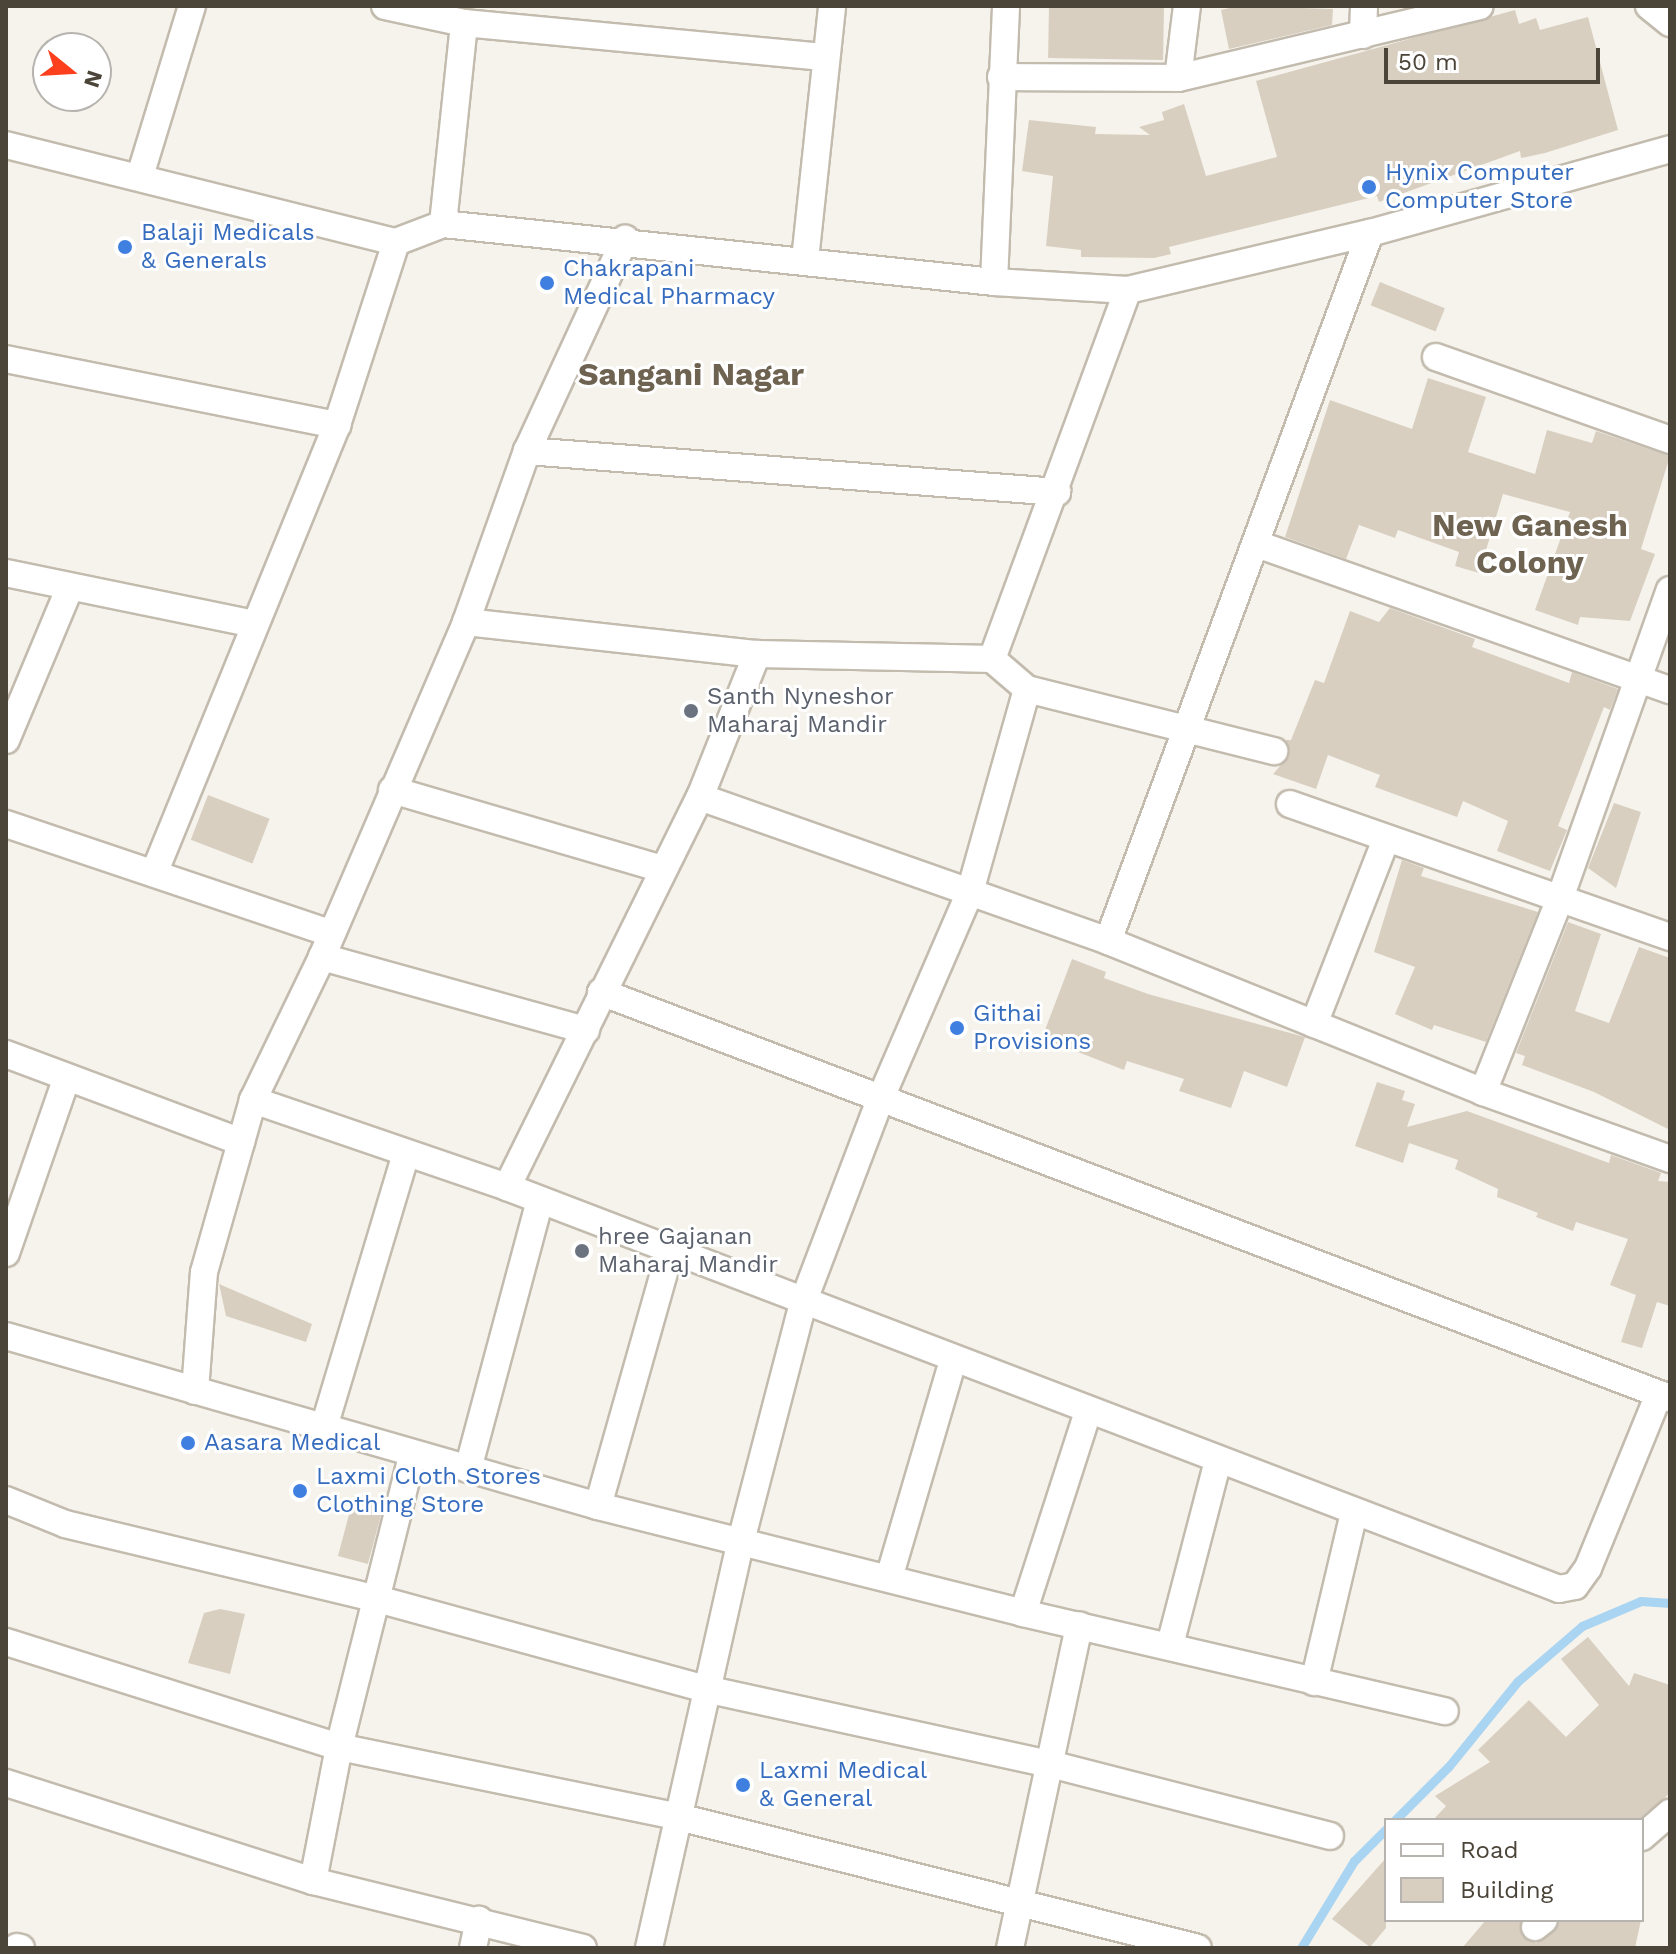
<!DOCTYPE html>
<style>
body{margin:0}
#map{position:relative;width:1676px;height:1954px;overflow:hidden;background:#f6f3ec;font-family:"Work Sans",sans-serif}
div>[style]{position:absolute}
.stream>*{height:9px;margin:-4.5px;padding:0 4.5px;transform-origin:4.5px;border-radius:4.5px;background:#a9d4f2}
.building>*{inset:0;background:#d8cfc1;transform-origin:0 0}
.roads{filter:drop-shadow(2px 0 #c2bbae) drop-shadow(-2px 0 #c2bbae) drop-shadow(0 2px #c2bbae) drop-shadow(0 -2px #c2bbae)}
.street>*{height:26px;margin:-13px;padding:0 13px;transform-origin:13px;border-radius:13px;background:#fff}
.dots>*{width:22px;height:22px;translate:-50% -50%;box-sizing:border-box;border:4px solid #fff;border-radius:50%}
span{translate:-50% -50%;white-space:nowrap;text-align:center;line-height:1.15;-webkit-text-stroke:6px #fff;paint-order:stroke}
.shop-label{font-size:24px;color:#366cbe}
.left{translate:0 -50%;text-align:left}
.worship-label{font-size:24px;color:#5b616d}
.district-label{font-size:32px;color:#6e6250;font-weight:700}
.frame{position:absolute;inset:0;border:8px solid #4b4439;pointer-events:none}
.legend{position:absolute;left:1384px;top:1818px;width:260px;height:104px;box-sizing:border-box;background:#fff;border:2px solid #b7b4b0;margin:0;padding:10px 14px;list-style:none;font-size:24px;color:#4b4439}
.legend li{display:flex;align-items:center;gap:16px;height:40px}
.legend b{width:40px;border:2px solid #b7b4b0}
.north{position:absolute;left:32px;top:32px;width:80px;height:80px;box-sizing:border-box;background:#fff;border:2px solid #b7b4b0;border-radius:50%;rotate:108deg;font-size:22px;font-weight:700;line-height:32px;text-align:center;color:#4b4439}
.north::after{content:'';display:block;margin:auto;width:28px;height:36px;background:#fc3f1d;clip-path:polygon(50% 0,100% 100%,50% 72%,0 100%)}
.scale{position:absolute;left:1384px;top:48px;width:216px;height:36px;box-sizing:border-box;border:4px solid #4b4439;border-top:0;padding-left:10px;font-size:24px;line-height:28px;white-space:nowrap;color:#4b4439;-webkit-text-stroke:6px #fff;paint-order:stroke}
</style>
<div id="map">
<div class="stream">
<i style="left:1395px;top:1820px;width:76px;rotate:-45deg"></i>
<i style="left:1449px;top:1766px;width:108px;rotate:-51deg"></i>
<i style="left:1517px;top:1682px;width:86px;rotate:-40.7deg"></i>
<i style="left:1582px;top:1626px;width:64px;rotate:-23deg"></i>
<i style="left:1641px;top:1601px;width:29px;rotate:4deg"></i>
<i style="left:1301px;top:1948px;width:102px;rotate:-58.7deg"></i>
<i style="left:1354px;top:1861px;width:45px;rotate:-45deg"></i>
</div>
<div class="building">
<i style="left:1049px;top:6px;width:115px;height:52px;rotate:1deg"></i>
<i style="clip-path:polygon(1239px 6px,1333px 9px,1332px 25px,1229px 49px,1221px 10px)"></i>
<i style="clip-path:polygon(1515px 10px,1519px 24px,1536px 18px,1540px 30px,1588px 17px,1618px 130px,1545px 153px,1521px 158px,1520px 151px,1379px 202px,1377px 196px,1169px 247px,1171px 254px,1154px 258px,1081px 257px,1081px 250px,1046px 246px,1053px 176px,1022px 171px,1029px 120px,1096px 127px,1095px 134px,1150px 135px,1139px 127px,1164px 120px,1162px 112px,1184px 104px,1206px 176px,1277px 157px,1256px 81px)"></i>
<i style="left:1380px;top:282px;width:70px;height:25px;rotate:22deg"></i>
<i style="clip-path:polygon(1428px 378px,1486px 397px,1468px 452px,1535px 474px,1547px 430px,1592px 443px,1596px 431px,1670px 456px,1641px 549px,1655px 554px,1630px 621px,1580px 617px,1578px 625px,1535px 610px,1570px 512px,1503px 494px,1479px 573px,1455px 566px,1459px 552px,1398px 530px,1395px 538px,1359px 525px,1346px 559px,1285px 537px,1330px 400px,1412px 429px)"></i>
<i style="clip-path:polygon(1390px 608px,1475px 639px,1472px 647px,1569px 683px,1572px 672px,1618px 689px,1610px 710px,1604px 707px,1558px 826px,1567px 830px,1550px 871px,1497px 851px,1508px 821px,1463px 801px,1457px 817px,1375px 787px,1380px 775px,1328px 755px,1316px 789px,1273px 774px,1289px 756px,1286px 740px,1291px 740px,1315px 680px,1324px 683px,1350px 611px,1379px 622px)"></i>
<i style="left:208px;top:795px;width:66px;height:48px;rotate:21deg"></i>
<i style="clip-path:polygon(1614px 803px,1641px 812px,1616px 888px,1588px 868px)"></i>
<i style="clip-path:polygon(1402px 860px,1424px 868px,1421px 876px,1538px 912px,1486px 1042px,1434px 1025px,1432px 1030px,1395px 1014px,1415px 967px,1374px 952px)"></i>
<i style="clip-path:polygon(1568px 922px,1601px 934px,1575px 1011px,1609px 1023px,1639px 947px,1670px 958px,1670px 1130px,1594px 1092px,1522px 1065px,1525px 1056px,1516px 1053px)"></i>
<i style="clip-path:polygon(1072px 959px,1106px 972px,1104px 978px,1148px 994px,1305px 1037px,1287px 1087px,1244px 1071px,1231px 1108px,1179px 1091px,1184px 1079px,1127px 1061px,1124px 1070px,1042px 1038px)"></i>
<i style="clip-path:polygon(1377px 1082px,1405px 1091px,1402px 1100px,1415px 1104px,1407px 1127px,1467px 1111px,1609px 1163px,1611px 1155px,1661px 1173px,1658px 1181px,1670px 1182px,1670px 1306px,1657px 1302px,1642px 1348px,1621px 1342px,1636px 1295px,1610px 1285px,1628px 1239px,1576px 1222px,1573px 1231px,1536px 1217px,1538px 1213px,1497px 1197px,1498px 1189px,1455px 1169px,1458px 1160px,1409px 1143px,1403px 1163px,1355px 1146px)"></i>
<i style="clip-path:polygon(219px 1284px,312px 1324px,306px 1342px,226px 1316px)"></i>
<i style="left:354px;top:1496px;width:31px;height:62px;rotate:15deg"></i>
<i style="clip-path:polygon(220px 1609px,245px 1614px,230px 1674px,188px 1663px,204px 1613px)"></i>
<i style="clip-path:polygon(1588px 1637px,1629px 1686px,1634px 1673px,1670px 1685px,1670px 1792px,1665px 1798px,1637px 1820px,1433px 1820px,1446px 1806px,1435px 1796px,1490px 1762px,1478px 1750px,1529px 1700px,1566px 1737px,1599px 1705px,1561px 1659px)"></i>
<i style="clip-path:polygon(1386px 1858px,1386px 1928px,1370px 1947px,1332px 1919px)"></i>
<i style="clip-path:polygon(1486px 1920px,1521px 1920px,1522px 1936px,1536px 1943px,1554px 1932px,1560px 1920px,1641px 1920px,1635px 1948px,1462px 1948px)"></i>
</div>
<div class="roads">
<div class="street">
<i style="left:385px;top:6px;width:81px;rotate:12.1deg"></i>
<i style="left:464px;top:23px;width:361px;rotate:5.4deg"></i>
<i style="left:1649px;top:6px;width:27px;rotate:39deg"></i>
<i style="left:1363px;top:35px;width:29px;rotate:-88deg"></i>
<i style="left:1001px;top:77px;width:177px;rotate:0.3deg"></i>
<i style="left:1178px;top:78px;width:310px;rotate:-13.4deg"></i>
<i style="left:1178px;top:78px;width:73px;rotate:-82.9deg"></i>
<i style="left:6px;top:145px;width:402px;rotate:14deg"></i>
<i style="left:396px;top:242px;width:50px;rotate:-21deg"></i>
<i style="left:443px;top:224px;width:554px;rotate:6.01deg"></i>
<i style="left:994px;top:282px;width:134px;rotate:3.4deg"></i>
<i style="left:1128px;top:290px;width:249px;rotate:-13.3deg"></i>
<i style="left:1370px;top:233px;width:312px;rotate:-15.6deg"></i>
<i style="left:140px;top:176px;width:178px;rotate:-73deg"></i>
<i style="left:443px;top:224px;width:202px;rotate:-84deg"></i>
<i style="left:805px;top:260px;width:255px;rotate:-83.9deg"></i>
<i style="left:994px;top:282px;width:276px;rotate:-87.5deg"></i>
<i style="left:1436px;top:357px;width:248px;rotate:19.5deg"></i>
<i style="left:6px;top:359px;width:338px;rotate:11.3deg"></i>
<i style="left:527px;top:451px;width:532px;rotate:4.42deg"></i>
<i style="left:1257px;top:544px;width:438px;rotate:19.5deg"></i>
<i style="left:6px;top:573px;width:253px;rotate:11.6deg"></i>
<i style="left:466px;top:622px;width:293px;rotate:6.3deg"></i>
<i style="left:757px;top:654px;width:235px;rotate:1.2deg"></i>
<i style="left:1027px;top:689px;width:255px;rotate:14.1deg"></i>
<i style="left:6px;top:740px;width:166px;rotate:-67.3deg"></i>
<i style="left:392px;top:790px;width:282px;rotate:16.3deg"></i>
<i style="left:700px;top:797px;width:433px;rotate:19.4deg"></i>
<i style="left:1108px;top:941px;width:404px;rotate:21.9deg"></i>
<i style="left:1483px;top:1092px;width:199px;rotate:19.7deg"></i>
<i style="left:1290px;top:804px;width:403px;rotate:19.3deg"></i>
<i style="left:6px;top:824px;width:342px;rotate:18.6deg"></i>
<i style="left:155px;top:871px;width:482px;rotate:-67.8deg"></i>
<i style="left:337px;top:425px;width:192px;rotate:-72.1deg"></i>
<i style="left:1108px;top:941px;width:755px;rotate:-69.69deg"></i>
<i style="left:322px;top:957px;width:274px;rotate:15.5deg"></i>
<i style="left:601px;top:992px;width:1144px;rotate:20.8deg"></i>
<i style="left:1314px;top:1024px;width:199px;rotate:-68.7deg"></i>
<i style="left:6px;top:1054px;width:251px;rotate:20.5deg"></i>
<i style="left:1483px;top:1092px;width:206px;rotate:-68.3deg"></i>
<i style="left:1559px;top:901px;width:330px;rotate:-70.4deg"></i>
<i style="left:253px;top:1100px;width:268px;rotate:18.9deg"></i>
<i style="left:507px;top:1187px;width:1126px;rotate:20.91deg"></i>
<i style="left:1559px;top:1589px;width:16px;rotate:-11deg"></i>
<i style="left:1575px;top:1586px;width:22px;rotate:-54deg"></i>
<i style="left:1588px;top:1568px;width:188px;rotate:-67.8deg"></i>
<i style="left:507px;top:1187px;width:435px;rotate:-63.7deg"></i>
<i style="left:700px;top:797px;width:154px;rotate:-68.3deg"></i>
<i style="left:6px;top:1253px;width:186px;rotate:-70.9deg"></i>
<i style="left:6px;top:1336px;width:616px;rotate:16.02deg"></i>
<i style="left:598px;top:1506px;width:438px;rotate:14.1deg"></i>
<i style="left:1023px;top:1613px;width:433px;rotate:13.1deg"></i>
<i style="left:195px;top:1391px;width:119px;rotate:-85.7deg"></i>
<i style="left:204px;top:1272px;width:179px;rotate:-74.1deg"></i>
<i style="left:253px;top:1100px;width:159px;rotate:-64.2deg"></i>
<i style="left:322px;top:957px;width:365px;rotate:-66.7deg"></i>
<i style="left:466px;top:622px;width:182px;rotate:-70.4deg"></i>
<i style="left:527px;top:451px;width:234px;rotate:-65.2deg"></i>
<i style="left:324px;top:1427px;width:285px;rotate:-73.3deg"></i>
<i style="left:468px;top:1469px;width:278px;rotate:-75deg"></i>
<i style="left:6px;top:1500px;width:64px;rotate:22.1deg"></i>
<i style="left:65px;top:1524px;width:321px;rotate:13.5deg"></i>
<i style="left:377px;top:1599px;width:345px;rotate:15.3deg"></i>
<i style="left:710px;top:1690px;width:348px;rotate:12.3deg"></i>
<i style="left:1050px;top:1764px;width:289px;rotate:14.4deg"></i>
<i style="left:598px;top:1506px;width:265px;rotate:-74.2deg"></i>
<i style="left:889px;top:1578px;width:227px;rotate:-73.6deg"></i>
<i style="left:1023px;top:1613px;width:211px;rotate:-72.1deg"></i>
<i style="left:6px;top:1642px;width:349px;rotate:17.5deg"></i>
<i style="left:339px;top:1747px;width:347px;rotate:11.6deg"></i>
<i style="left:679px;top:1817px;width:535px;rotate:14.17deg"></i>
<i style="left:1170px;top:1645px;width:190px;rotate:-75.4deg"></i>
<i style="left:1314px;top:1682px;width:174px;rotate:-76.7deg"></i>
<i style="left:6px;top:1783px;width:322px;rotate:17.7deg"></i>
<i style="left:313px;top:1881px;width:278px;rotate:13.9deg"></i>
<i style="left:1642px;top:1837px;width:37px;rotate:-41deg"></i>
<i style="left:313px;top:1881px;width:136px;rotate:-79deg"></i>
<i style="left:339px;top:1747px;width:300px;rotate:-75.9deg"></i>
<i style="left:1535px;top:1927px;width:11px;rotate:-38deg"></i>
<i style="left:17px;top:1947px;width:4px;rotate:14deg"></i>
<i style="left:473px;top:1948px;width:29px;rotate:-78deg"></i>
<i style="left:649px;top:1948px;width:417px;rotate:-77.3deg"></i>
<i style="left:741px;top:1541px;width:249px;rotate:-75.4deg"></i>
<i style="left:804px;top:1300px;width:214px;rotate:-69.2deg"></i>
<i style="left:880px;top:1100px;width:227px;rotate:-66.6deg"></i>
<i style="left:970px;top:892px;width:211px;rotate:-74.3deg"></i>
<i style="left:1027px;top:689px;width:46px;rotate:-139.4deg"></i>
<i style="left:992px;top:659px;width:393px;rotate:-69.8deg"></i>
<i style="left:1010px;top:1948px;width:330px;rotate:-77.9deg"></i>
</div>
</div>
<div class="dots">
<i style="left:1369px;top:187px;background:#3f7fe0"></i>
<i style="left:125px;top:247px;background:#3f7fe0"></i>
<i style="left:547px;top:283px;background:#3f7fe0"></i>
<i style="left:691px;top:711px;background:#6b7280"></i>
<i style="left:957px;top:1028px;background:#3f7fe0"></i>
<i style="left:582px;top:1251px;background:#6b7280"></i>
<i style="left:188px;top:1443px;background:#3f7fe0"></i>
<i style="left:300px;top:1491px;background:#3f7fe0"></i>
<i style="left:743px;top:1785px;background:#3f7fe0"></i>
</div>
<div class="shop-label">
<span class="left" style="left:1385px;top:187px">Hynix Computer<br>Computer Store</span>
<span class="left" style="left:141px;top:247px">Balaji Medicals<br>&amp; Generals</span>
<span class="left" style="left:563px;top:283px">Chakrapani<br>Medical Pharmacy</span>
<span class="left" style="left:973px;top:1028px">Githai<br>Provisions</span>
<span class="left" style="left:204px;top:1443px">Aasara Medical</span>
<span class="left" style="left:316px;top:1491px">Laxmi Cloth Stores<br>Clothing Store</span>
<span class="left" style="left:759px;top:1785px">Laxmi Medical<br>&amp; General</span>
</div>
<div class="worship-label">
<span class="left" style="left:707px;top:711px">Santh Nyneshor<br>Maharaj Mandir</span>
<span class="left" style="left:598px;top:1251px">hree Gajanan<br>Maharaj Mandir</span>
</div>
<div class="district-label">
<span style="left:691px;top:374px">Sangani Nagar</span>
<span style="left:1530px;top:544px">New Ganesh<br>Colony</span>
</div>
<div class="frame"></div>
<ul class="legend">
<li><b style="height:10px;background:#fff"></b>Road</li>
<li><b style="height:22px;background:#d8cfc1"></b>Building</li>
</ul>
<div class="north">N</div>
<div class="scale">50 m</div>
</div>
